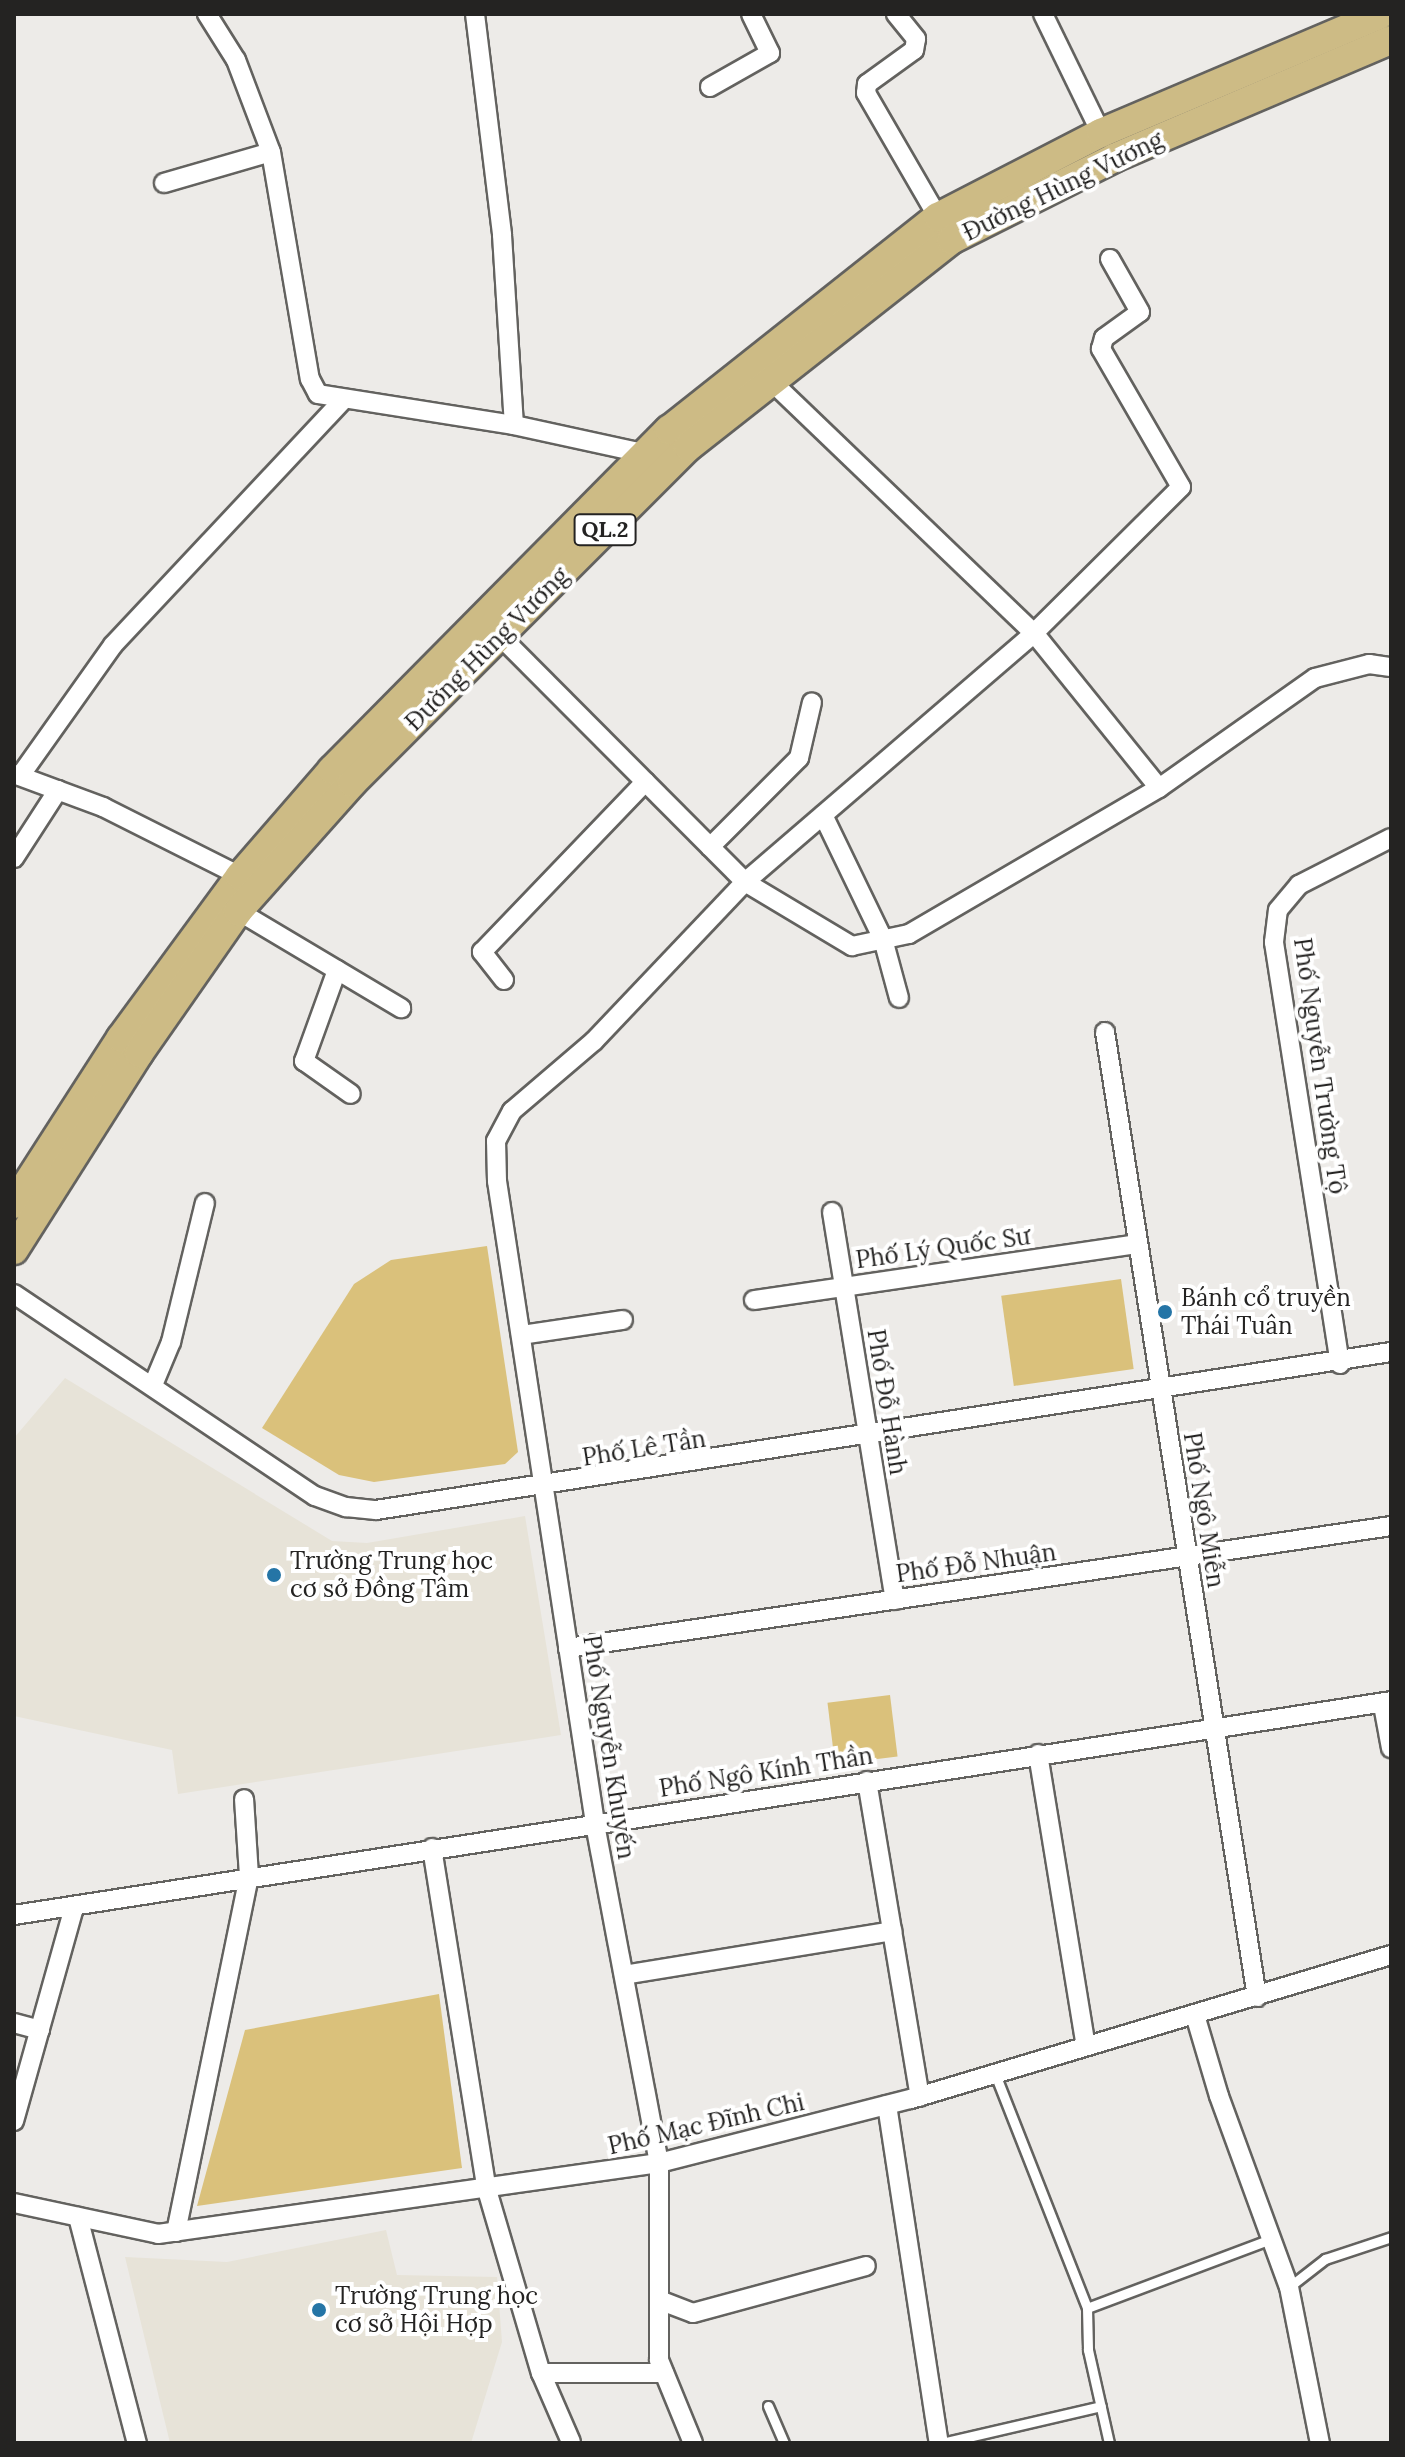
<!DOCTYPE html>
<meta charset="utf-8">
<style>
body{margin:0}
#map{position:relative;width:1405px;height:2457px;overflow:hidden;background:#edebe8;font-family:Lora,serif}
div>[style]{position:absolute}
.built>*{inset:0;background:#e7e3d8}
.green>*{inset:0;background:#dac17b;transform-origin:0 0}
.roads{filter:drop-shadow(2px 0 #63625f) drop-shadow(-2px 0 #63625f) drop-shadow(0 2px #63625f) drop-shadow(0 -2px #63625f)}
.service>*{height:9px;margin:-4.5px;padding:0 4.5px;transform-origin:4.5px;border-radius:4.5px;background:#fff}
.minor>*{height:18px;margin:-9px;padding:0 9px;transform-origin:9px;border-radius:9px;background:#fff}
.primary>*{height:28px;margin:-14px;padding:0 14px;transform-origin:14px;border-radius:14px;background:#cdbb85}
.dots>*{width:22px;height:22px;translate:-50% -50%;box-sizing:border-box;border:4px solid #fff;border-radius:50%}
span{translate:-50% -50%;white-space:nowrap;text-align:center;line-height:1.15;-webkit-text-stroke:8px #fff;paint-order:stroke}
.shield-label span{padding:2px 6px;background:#fff;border:2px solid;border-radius:6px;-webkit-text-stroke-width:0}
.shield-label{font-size:22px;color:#242322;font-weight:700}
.street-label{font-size:24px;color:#242322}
.poi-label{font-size:24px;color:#242322}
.left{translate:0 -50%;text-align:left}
.frame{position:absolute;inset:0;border:16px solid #242322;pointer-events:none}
</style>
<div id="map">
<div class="built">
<i style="clip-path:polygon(65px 1378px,332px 1541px,367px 1543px,525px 1516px,561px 1735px,178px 1794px,172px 1750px,14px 1716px,14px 1438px)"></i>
<i style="clip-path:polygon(386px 2230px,397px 2275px,497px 2277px,502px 2342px,471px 2443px,170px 2443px,125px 2257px,227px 2262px)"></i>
</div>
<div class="green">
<i style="clip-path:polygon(487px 1246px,518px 1452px,505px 1464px,374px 1482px,339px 1475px,262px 1428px,354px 1284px,391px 1260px)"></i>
<i style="left:1121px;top:1279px;width:91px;height:121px;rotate:82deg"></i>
<i style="left:890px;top:1695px;width:62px;height:63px;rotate:83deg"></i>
<i style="clip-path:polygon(439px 1994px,462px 2168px,197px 2206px,245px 2030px)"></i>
</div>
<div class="roads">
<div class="service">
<i style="left:995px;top:2074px;width:251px;rotate:68.5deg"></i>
<i style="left:1087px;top:2308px;width:42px;rotate:88.6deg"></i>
<i style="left:1088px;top:2350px;width:95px;rotate:77.3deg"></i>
<i style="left:1289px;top:2287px;width:46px;rotate:-37.9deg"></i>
<i style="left:1325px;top:2259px;width:70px;rotate:-18.4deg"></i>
<i style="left:1087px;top:2308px;width:197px;rotate:-20.6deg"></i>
<i style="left:768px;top:2406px;width:40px;rotate:66.6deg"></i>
<i style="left:942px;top:2443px;width:163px;rotate:-13.1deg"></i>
</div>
<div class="minor">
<i style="left:207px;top:14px;width:54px;rotate:57.8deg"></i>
<i style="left:236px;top:60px;width:98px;rotate:69.2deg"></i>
<i style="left:271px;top:152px;width:230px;rotate:80.3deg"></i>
<i style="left:310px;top:379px;width:17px;rotate:62deg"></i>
<i style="left:318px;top:394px;width:198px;rotate:9deg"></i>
<i style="left:475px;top:14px;width:223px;rotate:83deg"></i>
<i style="left:502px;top:235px;width:190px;rotate:86.4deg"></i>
<i style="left:514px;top:425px;width:136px;rotate:12.3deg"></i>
<i style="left:896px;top:14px;width:32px;rotate:51deg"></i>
<i style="left:916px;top:39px;width:11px;rotate:100deg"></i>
<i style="left:914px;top:50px;width:58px;rotate:144.1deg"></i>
<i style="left:867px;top:84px;width:9px;rotate:96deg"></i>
<i style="left:866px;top:93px;width:143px;rotate:59.9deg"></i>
<i style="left:1043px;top:14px;width:132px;rotate:64deg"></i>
<i style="left:710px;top:87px;width:69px;rotate:-29.5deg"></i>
<i style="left:770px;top:53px;width:43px;rotate:-116deg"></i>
<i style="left:164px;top:183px;width:111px;rotate:-16.2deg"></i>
<i style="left:771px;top:381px;width:364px;rotate:43.8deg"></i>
<i style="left:1034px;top:633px;width:199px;rotate:51.1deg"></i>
<i style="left:500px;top:636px;width:347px;rotate:45.1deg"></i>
<i style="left:745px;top:882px;width:125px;rotate:30.9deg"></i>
<i style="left:852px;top:946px;width:58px;rotate:-11.9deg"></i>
<i style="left:909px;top:934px;width:290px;rotate:-30.3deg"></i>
<i style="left:1159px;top:788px;width:191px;rotate:-35.2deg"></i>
<i style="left:1315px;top:678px;width:56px;rotate:-14.5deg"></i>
<i style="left:1369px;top:664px;width:22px;rotate:8deg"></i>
<i style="left:14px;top:774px;width:95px;rotate:20.3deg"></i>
<i style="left:103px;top:807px;width:153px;rotate:26.7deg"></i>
<i style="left:20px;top:776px;width:161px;rotate:-54.6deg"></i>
<i style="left:113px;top:645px;width:335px;rotate:-46.8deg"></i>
<i style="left:823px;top:815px;width:138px;rotate:64.2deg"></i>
<i style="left:883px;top:939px;width:61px;rotate:74.8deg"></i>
<i style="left:710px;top:847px;width:126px;rotate:-45deg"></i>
<i style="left:799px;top:758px;width:57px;rotate:-76.9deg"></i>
<i style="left:14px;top:858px;width:81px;rotate:-57.1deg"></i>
<i style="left:238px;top:911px;width:190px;rotate:30.8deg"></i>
<i style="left:337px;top:970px;width:97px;rotate:109.9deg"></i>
<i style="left:304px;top:1061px;width:57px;rotate:35.1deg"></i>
<i style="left:504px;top:980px;width:36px;rotate:-128deg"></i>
<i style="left:482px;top:952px;width:236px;rotate:-46.2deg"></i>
<i style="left:1105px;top:1032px;width:977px;rotate:81.05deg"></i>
<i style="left:832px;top:1212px;width:393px;rotate:80.8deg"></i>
<i style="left:14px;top:1294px;width:362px;rotate:33.9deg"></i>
<i style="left:315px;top:1496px;width:33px;rotate:20deg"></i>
<i style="left:346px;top:1507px;width:30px;rotate:6deg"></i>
<i style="left:376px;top:1510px;width:1027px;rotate:-8.85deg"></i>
<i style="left:754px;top:1300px;width:388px;rotate:-8.3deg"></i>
<i style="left:521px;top:1335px;width:103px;rotate:-8.4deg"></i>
<i style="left:1340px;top:1364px;width:427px;rotate:-98.9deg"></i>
<i style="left:1274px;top:942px;width:32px;rotate:-83deg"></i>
<i style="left:1278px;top:910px;width:33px;rotate:-50deg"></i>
<i style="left:1299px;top:885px;width:103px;rotate:-27.1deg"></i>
<i style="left:153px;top:1385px;width:47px;rotate:-67.3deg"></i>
<i style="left:171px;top:1342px;width:143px;rotate:-76.3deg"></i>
<i style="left:568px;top:1648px;width:832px;rotate:-8.43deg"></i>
<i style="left:1383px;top:1705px;width:44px;rotate:79.5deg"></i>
<i style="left:1038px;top:1754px;width:296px;rotate:80.7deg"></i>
<i style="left:867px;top:1781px;width:320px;rotate:80.5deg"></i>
<i style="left:432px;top:1848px;width:346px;rotate:80.9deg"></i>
<i style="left:487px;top:2190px;width:191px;rotate:73.6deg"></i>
<i style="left:541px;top:2373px;width:75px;rotate:66.5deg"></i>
<i style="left:14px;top:1915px;width:1394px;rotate:-8.83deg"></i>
<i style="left:624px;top:1975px;width:272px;rotate:-9.3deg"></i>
<i style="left:1195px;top:2015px;width:84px;rotate:73.5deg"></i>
<i style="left:1219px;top:2096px;width:203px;rotate:69.9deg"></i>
<i style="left:1289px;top:2287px;width:159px;rotate:78.8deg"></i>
<i style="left:14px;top:2023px;width:27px;rotate:15deg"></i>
<i style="left:887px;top:2105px;width:342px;rotate:81.3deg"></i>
<i style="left:14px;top:2121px;width:222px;rotate:-74.3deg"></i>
<i style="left:14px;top:2203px;width:147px;rotate:12.1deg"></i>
<i style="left:158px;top:2234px;width:506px;rotate:-8.07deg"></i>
<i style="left:659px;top:2163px;width:260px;rotate:-14.3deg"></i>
<i style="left:911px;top:2099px;width:501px;rotate:-16.7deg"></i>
<i style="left:78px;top:2217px;width:234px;rotate:75.4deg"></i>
<i style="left:176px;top:2232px;width:363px;rotate:-78.4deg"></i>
<i style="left:249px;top:1876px;width:77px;rotate:-93.7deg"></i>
<i style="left:659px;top:2300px;width:36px;rotate:21deg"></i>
<i style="left:693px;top:2313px;width:179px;rotate:-15.2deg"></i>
<i style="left:541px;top:2373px;width:123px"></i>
<i style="left:693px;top:2443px;width:90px;rotate:-112.3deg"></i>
<i style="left:659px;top:2360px;width:197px;rotate:-90deg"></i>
<i style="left:659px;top:2163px;width:346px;rotate:-100.7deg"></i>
<i style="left:595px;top:1823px;width:649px;rotate:-98.68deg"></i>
<i style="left:497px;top:1181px;width:40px;rotate:-91.4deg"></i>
<i style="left:496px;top:1141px;width:34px;rotate:-62deg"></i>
<i style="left:512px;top:1111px;width:108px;rotate:-40.5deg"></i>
<i style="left:594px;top:1041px;width:219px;rotate:-46.5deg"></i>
<i style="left:745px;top:882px;width:381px;rotate:-40.7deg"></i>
<i style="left:1034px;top:633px;width:207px;rotate:-44.8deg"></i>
<i style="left:1181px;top:487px;width:160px;rotate:-120.1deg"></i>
<i style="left:1101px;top:349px;width:11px;rotate:-75deg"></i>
<i style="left:1104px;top:338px;width:44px;rotate:-35.8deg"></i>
<i style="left:1140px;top:312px;width:61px;rotate:-119.5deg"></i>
</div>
<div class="primary">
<i style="left:14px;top:1204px;width:197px;rotate:-57.2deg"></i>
<i style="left:121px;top:1038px;width:201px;rotate:-53.7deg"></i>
<i style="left:240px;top:876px;width:140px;rotate:-49deg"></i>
<i style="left:332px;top:770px;width:479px;rotate:-45.3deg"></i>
<i style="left:669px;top:430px;width:343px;rotate:-38.4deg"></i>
<i style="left:938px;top:217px;width:183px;rotate:-27.3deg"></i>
<i style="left:1101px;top:133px;width:304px;rotate:-23deg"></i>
<i style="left:14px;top:1250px;width:233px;rotate:-57.6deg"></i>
<i style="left:139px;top:1053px;width:173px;rotate:-55.1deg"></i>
<i style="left:238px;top:911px;width:171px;rotate:-48.3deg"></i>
<i style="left:352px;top:783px;width:475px;rotate:-45deg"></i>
<i style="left:688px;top:447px;width:335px;rotate:-38.2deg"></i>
<i style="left:951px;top:240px;width:182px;rotate:-26.7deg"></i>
<i style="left:1114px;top:158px;width:301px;rotate:-23.1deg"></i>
</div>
</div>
<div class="dots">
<i style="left:1165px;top:1312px;background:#2575a6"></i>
<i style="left:274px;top:1575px;background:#2575a6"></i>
<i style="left:319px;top:2310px;background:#2575a6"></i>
</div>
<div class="shield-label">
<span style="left:605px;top:530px">QL.2</span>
</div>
<div class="street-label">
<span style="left:1063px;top:186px;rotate:-26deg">Đường Hùng Vương</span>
<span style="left:487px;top:649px;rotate:-45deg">Đường Hùng Vương</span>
<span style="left:1320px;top:1066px;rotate:82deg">Phố Nguyễn Trường Tộ</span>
<span style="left:943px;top:1248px;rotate:-8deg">Phố Lý Quốc Sư</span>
<span style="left:887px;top:1402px;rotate:81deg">Phố Đỗ Hành</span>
<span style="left:644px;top:1448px;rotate:-9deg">Phố Lê Tần</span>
<span style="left:1204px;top:1510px;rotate:81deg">Phố Ngô Miễn</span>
<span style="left:976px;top:1563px;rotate:-8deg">Phố Đỗ Nhuận</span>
<span style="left:609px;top:1747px;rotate:81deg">Phố Nguyễn Khuyến</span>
<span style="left:766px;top:1772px;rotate:-9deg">Phố Ngô Kính Thần</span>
<span style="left:706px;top:2124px;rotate:-13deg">Phố Mạc Đĩnh Chi</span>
</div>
<div class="poi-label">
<span class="left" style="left:1181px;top:1312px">Bánh cổ truyền<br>Thái Tuân</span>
<span class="left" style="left:290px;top:1575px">Trường Trung học<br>cơ sở Đồng Tâm</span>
<span class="left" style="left:335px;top:2310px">Trường Trung học<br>cơ sở Hội Hợp</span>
</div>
<div class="frame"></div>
</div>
